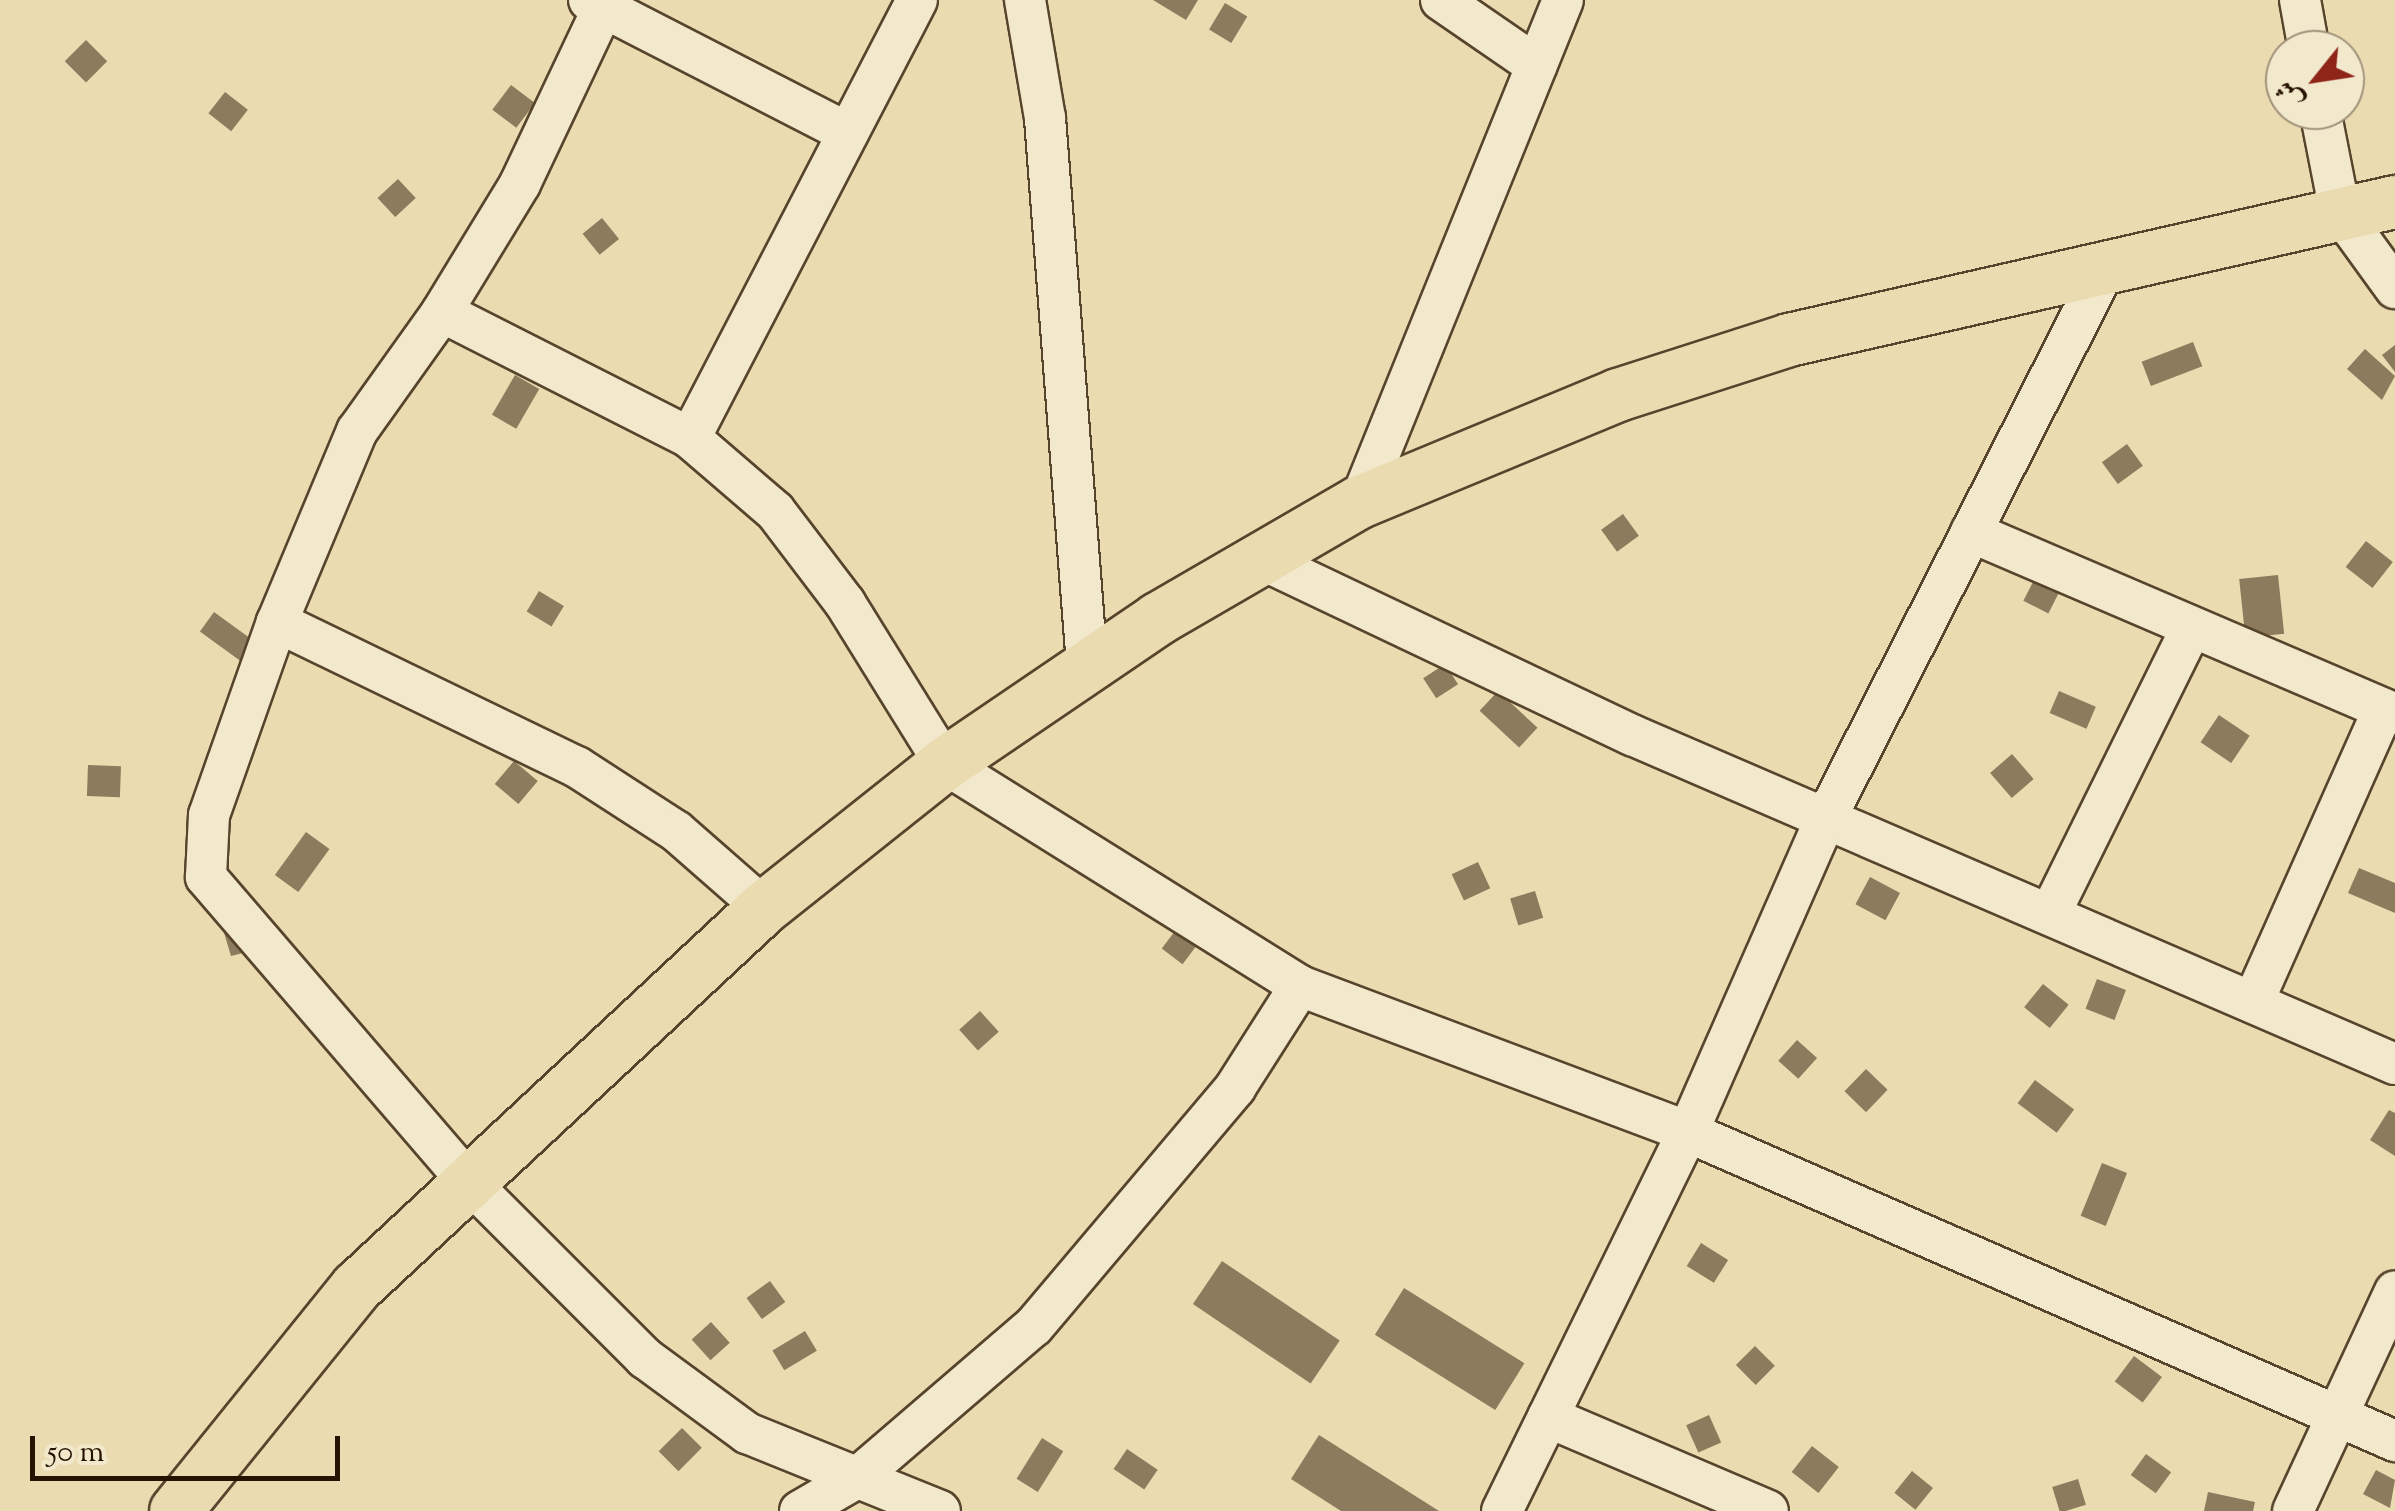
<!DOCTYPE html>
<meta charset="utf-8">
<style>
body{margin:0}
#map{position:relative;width:2395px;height:1511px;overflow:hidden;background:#ebdbb1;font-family:"Sorts Mill Goudy",Amiri,serif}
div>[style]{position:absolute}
.building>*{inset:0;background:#8c7b5c;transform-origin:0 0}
.roads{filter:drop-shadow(2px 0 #57442c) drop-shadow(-2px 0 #57442c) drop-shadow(0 2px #57442c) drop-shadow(0 -2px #57442c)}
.minor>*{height:40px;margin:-20px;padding:0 20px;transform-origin:20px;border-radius:20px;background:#f2e8cc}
.major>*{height:52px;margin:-26px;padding:0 26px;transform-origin:26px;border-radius:26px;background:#ebdbb1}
span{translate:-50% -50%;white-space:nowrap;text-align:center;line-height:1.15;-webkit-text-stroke:9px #f2e8cc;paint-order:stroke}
.north{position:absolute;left:2265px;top:30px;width:100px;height:100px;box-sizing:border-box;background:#f2e8cc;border:2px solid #a0927a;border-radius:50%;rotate:240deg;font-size:28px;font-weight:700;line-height:40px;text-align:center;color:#261200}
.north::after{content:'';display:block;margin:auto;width:35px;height:45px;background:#8f2418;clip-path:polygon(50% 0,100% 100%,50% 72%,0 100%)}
.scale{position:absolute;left:30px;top:1436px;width:310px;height:45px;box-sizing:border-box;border:5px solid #261200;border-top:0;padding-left:12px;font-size:30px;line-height:35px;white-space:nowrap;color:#261200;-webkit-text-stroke:8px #f2e8cc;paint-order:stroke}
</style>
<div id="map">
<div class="building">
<i style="clip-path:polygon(1153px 0,1198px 0,1186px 20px)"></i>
<i style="left:1225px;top:3px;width:26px;height:31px;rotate:31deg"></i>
<i style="left:86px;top:40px;width:30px;height:30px;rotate:45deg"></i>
<i style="left:511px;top:85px;width:30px;height:31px;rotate:37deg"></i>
<i style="left:225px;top:92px;width:29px;height:27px;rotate:38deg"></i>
<i style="left:398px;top:179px;width:26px;height:28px;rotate:47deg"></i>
<i style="left:602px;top:218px;width:27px;height:25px;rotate:51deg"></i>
<i style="left:2193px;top:342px;width:26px;height:55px;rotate:69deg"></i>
<i style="clip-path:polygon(2395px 345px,2395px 372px,2382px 355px)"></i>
<i style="clip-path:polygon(2365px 349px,2395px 376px,2382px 400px,2347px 369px)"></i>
<i style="left:515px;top:375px;width:28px;height:46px;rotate:30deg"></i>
<i style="left:2127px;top:444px;width:27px;height:31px;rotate:54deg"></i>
<i style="left:1623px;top:514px;width:27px;height:27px;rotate:54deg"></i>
<i style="left:2366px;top:541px;width:34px;height:33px;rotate:38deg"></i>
<i style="left:2037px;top:574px;width:28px;height:30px;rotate:27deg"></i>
<i style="left:2278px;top:575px;width:59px;height:39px;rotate:84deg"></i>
<i style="left:539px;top:591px;width:29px;height:24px;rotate:31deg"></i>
<i style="left:214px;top:612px;width:54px;height:24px;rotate:36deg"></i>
<i style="left:1445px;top:664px;width:24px;height:26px;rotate:57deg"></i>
<i style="left:1498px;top:691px;width:54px;height:27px;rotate:43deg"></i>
<i style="left:2059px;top:691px;width:40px;height:24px;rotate:23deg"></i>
<i style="left:2219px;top:715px;width:37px;height:33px;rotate:34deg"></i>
<i style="left:2012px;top:754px;width:33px;height:29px;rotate:49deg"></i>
<i style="left:514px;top:761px;width:31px;height:30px;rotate:40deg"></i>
<i style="left:88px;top:765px;width:33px;height:31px;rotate:2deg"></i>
<i style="left:306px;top:832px;width:29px;height:53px;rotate:36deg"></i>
<i style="left:1478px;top:862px;width:29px;height:29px;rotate:65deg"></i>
<i style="clip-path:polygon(2359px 868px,2395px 883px,2395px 913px,2348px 893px)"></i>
<i style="left:1870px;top:877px;width:34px;height:31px;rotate:28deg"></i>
<i style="left:1535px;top:891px;width:28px;height:26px;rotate:73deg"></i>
<i style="clip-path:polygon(222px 926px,259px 949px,231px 956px)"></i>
<i style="left:1178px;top:927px;width:26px;height:27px;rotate:37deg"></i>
<i style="left:2097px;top:979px;width:31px;height:32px;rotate:21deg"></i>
<i style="left:2043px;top:984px;width:33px;height:30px;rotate:39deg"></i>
<i style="left:980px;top:1011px;width:28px;height:28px;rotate:48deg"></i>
<i style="left:1797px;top:1040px;width:27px;height:28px;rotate:42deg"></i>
<i style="left:1866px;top:1069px;width:30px;height:31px;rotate:44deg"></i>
<i style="left:2035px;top:1080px;width:49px;height:29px;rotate:37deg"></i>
<i style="clip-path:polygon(2389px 1110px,2395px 1113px,2395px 1156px,2370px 1140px)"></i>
<i style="left:2102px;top:1163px;width:27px;height:57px;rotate:22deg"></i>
<i style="left:1701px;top:1243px;width:32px;height:27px;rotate:32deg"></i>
<i style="left:1222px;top:1261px;width:142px;height:52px;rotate:34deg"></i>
<i style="left:770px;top:1281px;width:26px;height:29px;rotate:54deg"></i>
<i style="left:1404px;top:1288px;width:142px;height:55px;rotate:32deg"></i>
<i style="left:711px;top:1322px;width:28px;height:26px;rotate:48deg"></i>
<i style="left:805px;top:1331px;width:23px;height:38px;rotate:59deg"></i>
<i style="left:1755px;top:1346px;width:28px;height:27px;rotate:45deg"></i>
<i style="left:2134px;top:1356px;width:35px;height:32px;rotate:37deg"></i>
<i style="left:1709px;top:1415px;width:30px;height:25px;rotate:66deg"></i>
<i style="left:682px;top:1428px;width:28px;height:33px;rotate:45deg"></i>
<i style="clip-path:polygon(1319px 1435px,1439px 1511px,1341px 1511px,1291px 1479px)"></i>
<i style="left:1042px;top:1438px;width:25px;height:48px;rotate:32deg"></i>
<i style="left:1812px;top:1446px;width:34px;height:33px;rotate:38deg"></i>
<i style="left:1127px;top:1449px;width:37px;height:24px;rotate:34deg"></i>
<i style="left:2146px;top:1454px;width:31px;height:26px;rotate:36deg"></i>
<i style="clip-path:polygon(2376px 1470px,2395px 1480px,2390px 1508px,2363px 1494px)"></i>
<i style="left:1912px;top:1471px;width:27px;height:28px;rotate:39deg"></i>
<i style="left:2078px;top:1479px;width:27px;height:27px;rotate:73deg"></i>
<i style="clip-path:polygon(2208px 1492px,2255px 1502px,2253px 1511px,2204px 1511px)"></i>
</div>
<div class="roads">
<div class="minor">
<i style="left:589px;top:0;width:291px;rotate:27.2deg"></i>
<i style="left:1025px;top:0;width:120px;rotate:80.4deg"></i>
<i style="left:1045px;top:118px;width:549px;rotate:85.61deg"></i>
<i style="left:1441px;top:0;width:116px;rotate:34.5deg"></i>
<i style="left:2300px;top:0;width:51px;rotate:79.8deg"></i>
<i style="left:604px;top:6px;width:197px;rotate:115.3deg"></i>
<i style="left:520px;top:184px;width:150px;rotate:121.4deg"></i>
<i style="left:442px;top:312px;width:146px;rotate:125.5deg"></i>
<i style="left:357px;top:431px;width:207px;rotate:112.7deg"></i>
<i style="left:277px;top:622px;width:205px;rotate:109.4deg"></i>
<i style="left:209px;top:815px;width:62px;rotate:92.8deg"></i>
<i style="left:206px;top:877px;width:400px;rotate:49.3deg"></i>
<i style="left:467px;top:1180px;width:252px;rotate:45deg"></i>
<i style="left:645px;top:1358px;width:127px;rotate:36.3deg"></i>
<i style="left:747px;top:1433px;width:208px;rotate:22deg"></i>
<i style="left:2320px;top:110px;width:104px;rotate:78.9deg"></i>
<i style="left:2340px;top:212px;width:94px;rotate:54.1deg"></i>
<i style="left:442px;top:312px;width:278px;rotate:26.9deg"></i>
<i style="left:690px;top:438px;width:112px;rotate:40.7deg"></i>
<i style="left:775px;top:511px;width:116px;rotate:52.7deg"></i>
<i style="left:845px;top:603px;width:190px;rotate:58.2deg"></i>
<i style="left:945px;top:764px;width:419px;rotate:32deg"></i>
<i style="left:1300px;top:986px;width:415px;rotate:20.6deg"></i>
<i style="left:1688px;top:1132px;width:772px;rotate:23.61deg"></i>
<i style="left:690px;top:438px;width:493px;rotate:-62.6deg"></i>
<i style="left:1360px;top:502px;width:541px;rotate:-67.98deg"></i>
<i style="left:1971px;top:532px;width:461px;rotate:23.2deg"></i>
<i style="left:1261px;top:559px;width:411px;rotate:25.4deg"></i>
<i style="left:1632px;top:735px;width:831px;rotate:23.33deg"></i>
<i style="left:277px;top:622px;width:333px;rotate:25.8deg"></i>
<i style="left:577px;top:767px;width:118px;rotate:32.9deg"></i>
<i style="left:676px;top:831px;width:117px;rotate:41.2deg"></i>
<i style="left:2050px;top:914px;width:318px;rotate:-63.7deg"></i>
<i style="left:2254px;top:1000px;width:317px;rotate:-66deg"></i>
<i style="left:1548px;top:1417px;width:239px;rotate:23.1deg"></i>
<i style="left:800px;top:1511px;width:66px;rotate:-30.1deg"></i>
<i style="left:857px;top:1478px;width:233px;rotate:-40.7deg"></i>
<i style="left:1034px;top:1326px;width:312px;rotate:-49.8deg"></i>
<i style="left:1235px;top:1088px;width:121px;rotate:-57.5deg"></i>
<i style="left:1502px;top:1511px;width:422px;rotate:-63.9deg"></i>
<i style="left:1688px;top:1132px;width:343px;rotate:-66.3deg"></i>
<i style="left:1826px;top:818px;width:620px;rotate:-63.06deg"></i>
<i style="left:2293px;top:1511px;width:242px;rotate:-65.1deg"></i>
</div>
<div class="major">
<i style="left:176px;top:1511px;width:288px;rotate:-51.1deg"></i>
<i style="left:357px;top:1287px;width:556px;rotate:-42.96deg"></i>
<i style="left:764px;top:908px;width:231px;rotate:-38.5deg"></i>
<i style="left:945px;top:764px;width:258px;rotate:-34.2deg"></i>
<i style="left:1158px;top:619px;width:233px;rotate:-30.1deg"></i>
<i style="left:1360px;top:502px;width:279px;rotate:-22.5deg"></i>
<i style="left:1618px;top:395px;width:180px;rotate:-17.8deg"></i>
<i style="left:1789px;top:340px;width:622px;rotate:-12.83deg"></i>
</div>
</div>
<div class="north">ش</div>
<div class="scale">50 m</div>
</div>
